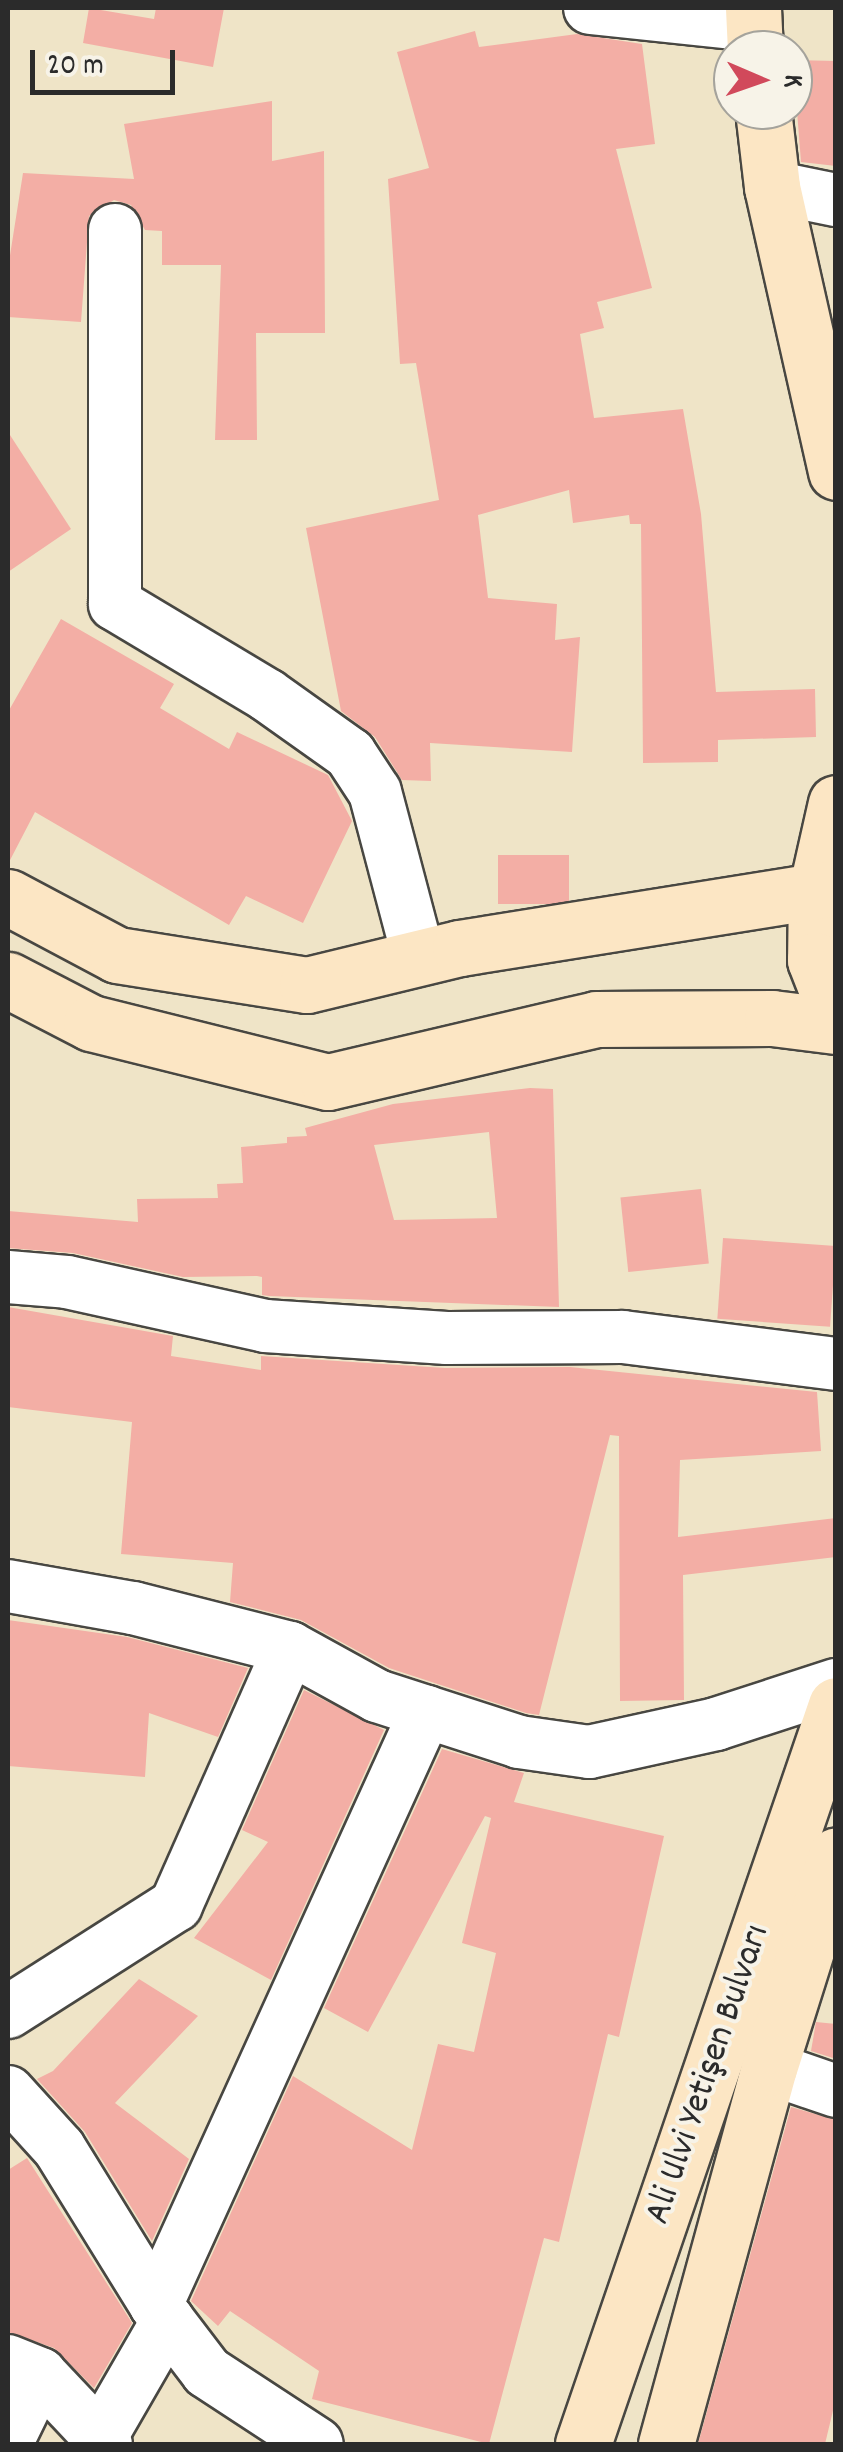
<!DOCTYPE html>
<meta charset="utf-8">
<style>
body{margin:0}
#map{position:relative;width:843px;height:2452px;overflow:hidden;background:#efe4c7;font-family:Dekko,sans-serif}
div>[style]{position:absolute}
.building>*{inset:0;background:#f3aea5;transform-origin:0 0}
.roads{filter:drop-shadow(2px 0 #484742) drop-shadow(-2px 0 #484742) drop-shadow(0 2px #484742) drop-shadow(0 -2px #484742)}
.minor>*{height:52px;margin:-26px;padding:0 26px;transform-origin:26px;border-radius:26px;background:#fff}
.secondary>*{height:55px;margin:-27.5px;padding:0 27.5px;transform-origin:27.5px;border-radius:27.5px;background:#fce6c4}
span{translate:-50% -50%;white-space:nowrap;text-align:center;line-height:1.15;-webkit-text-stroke:8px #f7f3e8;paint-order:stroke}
.street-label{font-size:38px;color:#2b2b2b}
.frame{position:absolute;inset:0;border:10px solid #2b2b2b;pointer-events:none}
.north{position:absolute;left:713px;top:30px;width:100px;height:100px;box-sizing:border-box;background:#f7f3e8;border:2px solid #a5a39c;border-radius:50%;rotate:92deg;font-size:28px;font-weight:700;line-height:40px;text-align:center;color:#2b2b2b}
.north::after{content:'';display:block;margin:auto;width:35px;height:45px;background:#d1495b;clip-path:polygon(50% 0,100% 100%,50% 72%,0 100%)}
.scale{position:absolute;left:30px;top:50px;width:145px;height:45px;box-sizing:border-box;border:5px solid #2b2b2b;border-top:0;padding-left:12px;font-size:30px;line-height:35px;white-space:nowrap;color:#2b2b2b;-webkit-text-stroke:8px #f7f3e8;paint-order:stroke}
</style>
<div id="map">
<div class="building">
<i style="clip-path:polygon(89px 8px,154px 19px,156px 8px,224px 8px,213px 67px,83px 43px)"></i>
<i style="clip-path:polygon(475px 31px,479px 47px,577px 34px,642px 44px,655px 144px,616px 149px,652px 288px,597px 302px,604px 328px,580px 334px,594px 418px,683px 409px,701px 514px,716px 692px,815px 689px,816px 737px,718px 740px,718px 762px,643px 763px,641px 524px,630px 524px,629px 515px,573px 523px,569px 490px,478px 515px,488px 598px,557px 604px,555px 640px,580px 637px,572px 752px,430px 743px,431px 781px,402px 780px,375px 737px,341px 711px,306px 528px,439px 500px,416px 363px,400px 364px,388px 179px,429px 168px,397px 52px)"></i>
<i style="clip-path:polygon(793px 60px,836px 61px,836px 166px,801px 162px)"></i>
<i style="clip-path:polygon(272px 101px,272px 161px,324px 151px,325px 333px,256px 333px,257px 440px,215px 440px,221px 265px,162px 265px,162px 231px,145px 230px,131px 205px,114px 200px,89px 216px,81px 322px,8px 317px,8px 268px,23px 173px,134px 179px,124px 124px)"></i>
<i style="clip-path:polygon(8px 432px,71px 529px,8px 572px)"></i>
<i style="clip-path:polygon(61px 619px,174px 684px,160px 708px,229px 749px,237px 732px,328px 775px,352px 821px,303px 923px,246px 896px,229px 925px,35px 812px,8px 864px,8px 712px)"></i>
<i style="left:498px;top:855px;width:71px;height:49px"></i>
<i style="clip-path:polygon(evenodd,530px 1088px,553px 1089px,559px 1307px,269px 1296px,262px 1295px,262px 1277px,257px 1276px,183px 1277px,73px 1253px,8px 1248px,8px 1211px,138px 1222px,137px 1199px,218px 1198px,217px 1184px,243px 1183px,241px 1147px,287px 1143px,287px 1137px,307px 1136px,305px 1128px,393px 1104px,530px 1088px,489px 1132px,497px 1218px,394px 1220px,374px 1145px,489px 1132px)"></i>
<i style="left:701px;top:1189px;width:75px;height:81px;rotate:84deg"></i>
<i style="left:723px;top:1238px;width:113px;height:81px;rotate:4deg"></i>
<i style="clip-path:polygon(8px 1307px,173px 1336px,171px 1356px,261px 1370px,261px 1356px,445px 1368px,570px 1367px,817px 1392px,821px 1451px,680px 1460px,678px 1537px,836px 1518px,836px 1557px,683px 1575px,684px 1700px,620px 1701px,619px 1436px,610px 1435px,539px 1715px,526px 1713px,389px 1668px,301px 1620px,230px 1602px,233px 1563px,121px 1554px,132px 1422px,8px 1407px)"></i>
<i style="clip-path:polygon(8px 1620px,127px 1637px,248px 1668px,218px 1737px,149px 1713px,145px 1777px,8px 1766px)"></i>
<i style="clip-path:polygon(304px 1690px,384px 1730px,271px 1980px,194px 1938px,268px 1842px,242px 1830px)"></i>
<i style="clip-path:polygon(442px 1749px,524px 1773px,514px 1802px,664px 1836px,619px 2037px,608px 2034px,559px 2242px,544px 2238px,489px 2444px,312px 2399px,319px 2371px,230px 2311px,218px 2326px,191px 2301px,293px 2076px,412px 2150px,438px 2044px,474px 2052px,496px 1953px,462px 1943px,491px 1818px,485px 1816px,368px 2032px,324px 2008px)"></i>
<i style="clip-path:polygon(139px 1979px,198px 2016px,115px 2103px,189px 2159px,152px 2241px,85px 2132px,37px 2079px,53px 2071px)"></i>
<i style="clip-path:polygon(816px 2022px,836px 2024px,836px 2059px,811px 2051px)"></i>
<i style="clip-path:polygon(791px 2107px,836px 2120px,836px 2398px,825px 2444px,698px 2444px)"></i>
<i style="clip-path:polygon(27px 2158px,132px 2323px,94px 2388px,54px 2348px,8px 2332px,8px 2170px)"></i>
</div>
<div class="roads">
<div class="minor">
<i style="left:590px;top:8px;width:162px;rotate:6deg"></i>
<i style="left:772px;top:187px;width:65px;rotate:11.5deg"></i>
<i style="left:115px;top:230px;width:374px;rotate:90deg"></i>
<i style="left:115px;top:604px;width:177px;rotate:30.9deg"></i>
<i style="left:267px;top:695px;width:102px;rotate:35.4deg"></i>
<i style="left:350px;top:754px;width:45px;rotate:56.7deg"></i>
<i style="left:375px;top:792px;width:172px;rotate:75.2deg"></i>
<i style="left:8px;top:1277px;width:59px;rotate:4.8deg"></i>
<i style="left:67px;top:1282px;width:203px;rotate:12.5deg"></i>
<i style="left:265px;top:1326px;width:182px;rotate:3.8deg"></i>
<i style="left:447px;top:1338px;width:176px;rotate:-0.3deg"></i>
<i style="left:623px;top:1337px;width:215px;rotate:7.2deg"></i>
<i style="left:8px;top:1586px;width:127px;rotate:10deg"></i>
<i style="left:133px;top:1608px;width:162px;rotate:14.3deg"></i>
<i style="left:290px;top:1648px;width:99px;rotate:28.9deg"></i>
<i style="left:377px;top:1696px;width:149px;rotate:17.9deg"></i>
<i style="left:519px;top:1742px;width:71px;rotate:8.1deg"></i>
<i style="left:589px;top:1752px;width:130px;rotate:-12.4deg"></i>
<i style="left:716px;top:1724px;width:126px;rotate:-18deg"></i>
<i style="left:8px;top:2012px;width:199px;rotate:-32.5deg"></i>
<i style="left:176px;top:1905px;width:281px;rotate:-66.1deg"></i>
<i style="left:769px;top:2068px;width:71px;rotate:18.9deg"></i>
<i style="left:8px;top:2092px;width:76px;rotate:47.7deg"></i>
<i style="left:59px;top:2148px;width:185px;rotate:58.3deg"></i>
<i style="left:156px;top:2305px;width:84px;rotate:52.7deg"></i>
<i style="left:207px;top:2372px;width:131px;rotate:33.2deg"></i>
<i style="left:156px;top:2305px;width:652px;rotate:-65.56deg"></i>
<i style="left:8px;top:2361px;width:35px;rotate:22deg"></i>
<i style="left:40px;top:2374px;width:96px;rotate:46.7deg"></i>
<i style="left:100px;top:2438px;width:136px;rotate:-60deg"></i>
<i style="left:8px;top:2440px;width:73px;rotate:-64.1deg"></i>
</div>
<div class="secondary">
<i style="left:753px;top:8px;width:42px;rotate:87.3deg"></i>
<i style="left:763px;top:110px;width:78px;rotate:83.3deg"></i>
<i style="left:772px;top:187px;width:292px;rotate:77.3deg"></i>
<i style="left:836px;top:803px;width:91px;rotate:102.7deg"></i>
<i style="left:816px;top:892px;width:68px;rotate:90.8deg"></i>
<i style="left:815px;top:960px;width:58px;rotate:68.7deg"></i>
<i style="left:8px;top:897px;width:123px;rotate:28deg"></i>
<i style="left:117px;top:955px;width:192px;rotate:9deg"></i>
<i style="left:307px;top:985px;width:157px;rotate:-13.6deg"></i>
<i style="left:460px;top:948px;width:381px;rotate:-9.1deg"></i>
<i style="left:8px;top:980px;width:93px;rotate:27.4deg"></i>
<i style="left:91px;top:1023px;width:244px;rotate:14deg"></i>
<i style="left:328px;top:1082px;width:275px;rotate:-13.2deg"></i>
<i style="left:596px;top:1019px;width:176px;rotate:-0.3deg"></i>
<i style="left:772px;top:1018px;width:64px;rotate:7.1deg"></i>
<i style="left:583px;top:2444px;width:781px;rotate:-71.1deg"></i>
<i style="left:666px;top:2444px;width:390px;rotate:-74.7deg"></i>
<i style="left:769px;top:2068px;width:223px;rotate:-72.5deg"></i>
</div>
</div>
<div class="street-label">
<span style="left:709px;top:2075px;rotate:-71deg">Ali Ulvi Yetişen Bulvarı</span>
</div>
<div class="frame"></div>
<div class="north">K</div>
<div class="scale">20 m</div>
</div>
